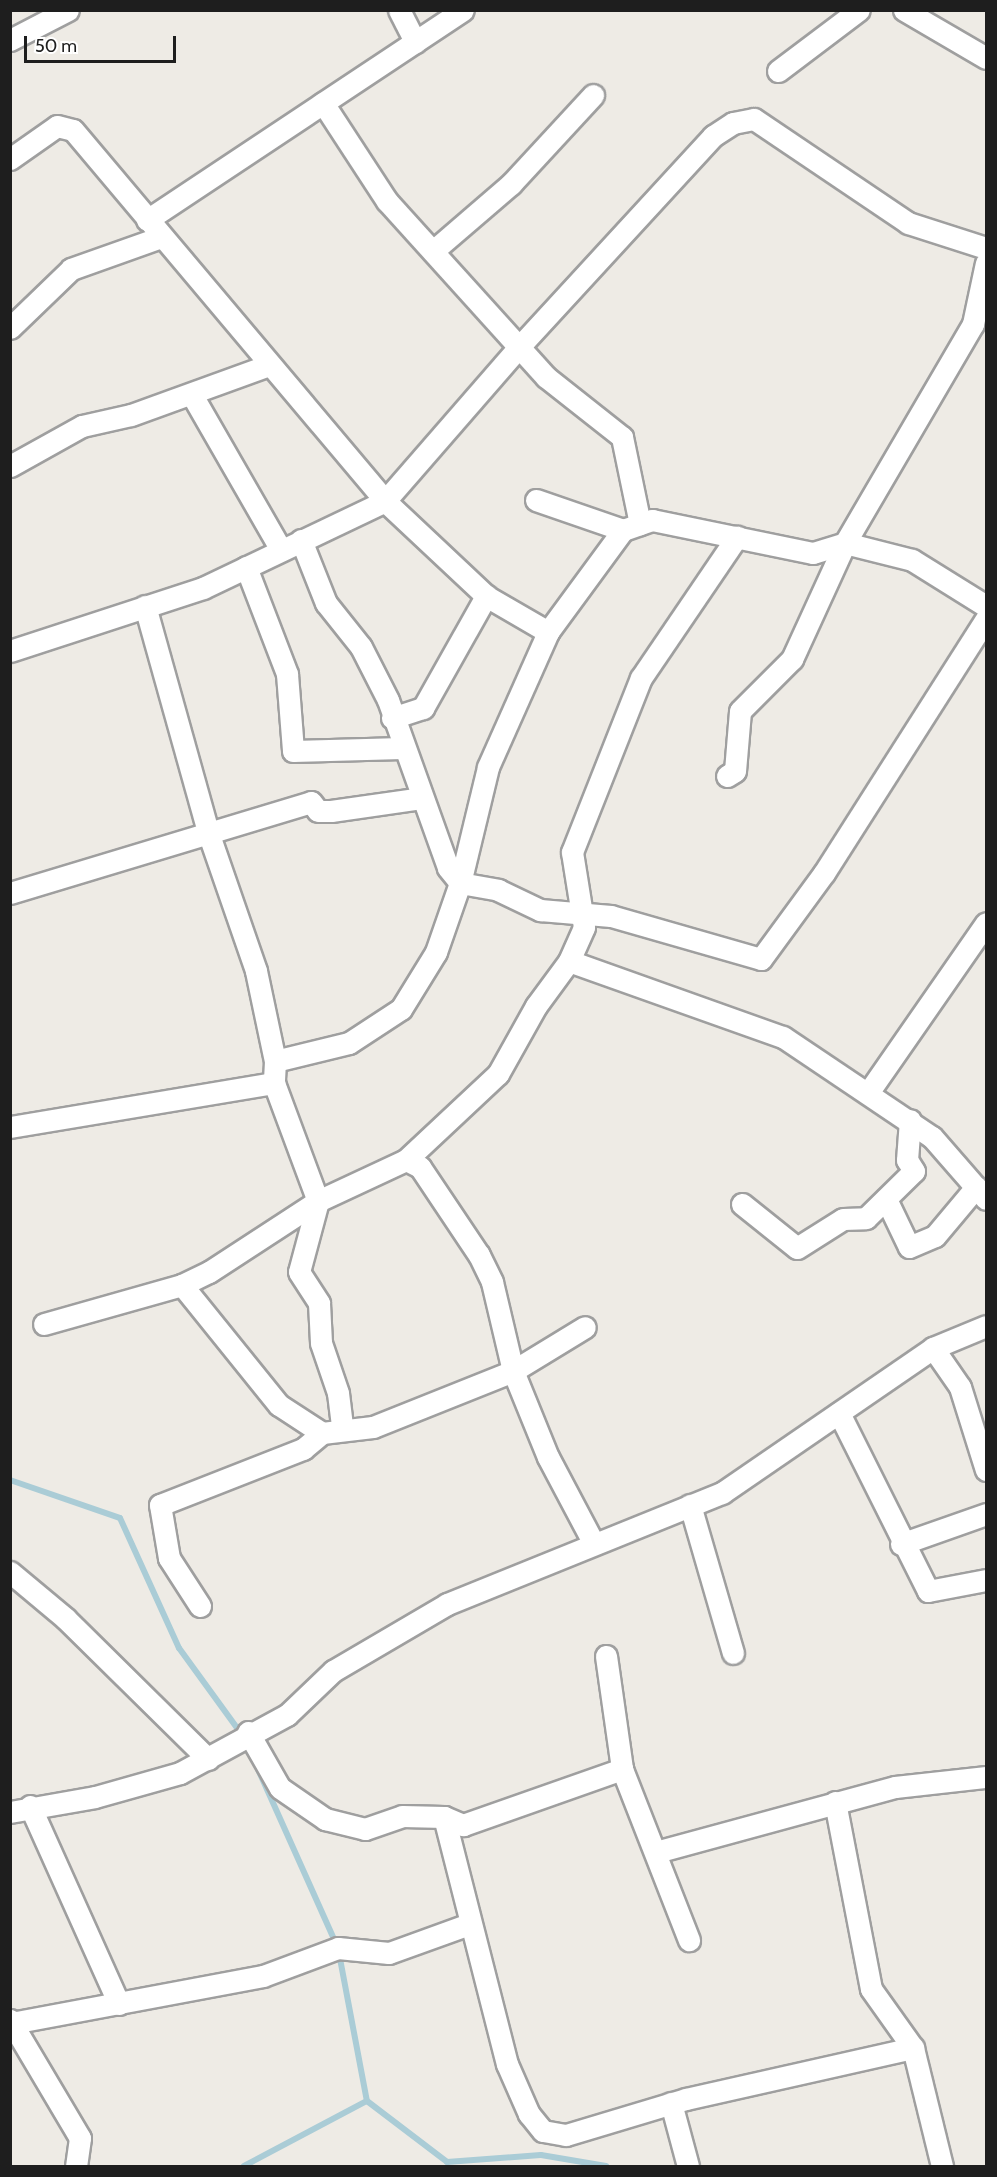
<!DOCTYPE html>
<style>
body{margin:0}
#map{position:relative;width:997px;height:2177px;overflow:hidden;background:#eeebe5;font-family:Cabin,sans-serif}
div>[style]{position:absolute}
.stream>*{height:6px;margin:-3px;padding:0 3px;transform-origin:3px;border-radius:3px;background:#aaccd6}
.roads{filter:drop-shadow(2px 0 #9f9f9f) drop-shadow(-2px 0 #9f9f9f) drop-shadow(0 2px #9f9f9f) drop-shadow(0 -2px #9f9f9f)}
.street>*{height:21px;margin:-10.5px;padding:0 10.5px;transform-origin:10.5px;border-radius:10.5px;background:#fff}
span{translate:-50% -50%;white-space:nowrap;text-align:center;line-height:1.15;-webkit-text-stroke:4.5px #fff;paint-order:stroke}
.frame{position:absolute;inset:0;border:12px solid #1e1e1e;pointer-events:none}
.scale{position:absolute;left:24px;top:36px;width:152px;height:27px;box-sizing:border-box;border:3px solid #1e1e1e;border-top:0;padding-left:8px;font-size:18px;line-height:21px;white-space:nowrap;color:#1e1e1e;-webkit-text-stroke:4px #fff;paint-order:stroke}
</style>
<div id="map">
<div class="stream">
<i style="left:10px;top:1480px;width:116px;rotate:19.1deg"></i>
<i style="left:120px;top:1518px;width:143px;rotate:65.6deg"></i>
<i style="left:179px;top:1648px;width:109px;rotate:54deg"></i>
<i style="left:257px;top:1767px;width:198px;rotate:65.9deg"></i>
<i style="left:338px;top:1948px;width:156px;rotate:79.3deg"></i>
<i style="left:367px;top:2101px;width:101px;rotate:37.3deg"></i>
<i style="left:447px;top:2162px;width:94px;rotate:-4.3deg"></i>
<i style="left:541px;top:2155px;width:66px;rotate:9.6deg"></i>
<i style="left:244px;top:2166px;width:139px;rotate:-27.9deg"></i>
</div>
<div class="roads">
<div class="street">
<i style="left:399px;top:10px;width:36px;rotate:63deg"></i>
<i style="left:904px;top:10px;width:95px;rotate:30.3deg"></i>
<i style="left:10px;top:40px;width:65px;rotate:-27.3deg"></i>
<i style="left:778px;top:71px;width:101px;rotate:-37deg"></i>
<i style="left:323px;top:103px;width:117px;rotate:56.9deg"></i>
<i style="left:387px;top:201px;width:237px;rotate:47.9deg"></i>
<i style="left:546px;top:377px;width:97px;rotate:38.3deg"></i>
<i style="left:622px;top:437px;width:89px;rotate:78.3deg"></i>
<i style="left:10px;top:159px;width:57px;rotate:-35.1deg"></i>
<i style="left:57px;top:126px;width:16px;rotate:14deg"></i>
<i style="left:73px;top:130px;width:485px;rotate:49.9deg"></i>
<i style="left:385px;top:501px;width:139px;rotate:43.2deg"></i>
<i style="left:486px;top:596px;width:72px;rotate:30.1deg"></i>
<i style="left:147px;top:220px;width:379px;rotate:-33.6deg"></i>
<i style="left:433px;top:251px;width:103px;rotate:-40.7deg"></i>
<i style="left:511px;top:184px;width:121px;rotate:-47.3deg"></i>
<i style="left:10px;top:328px;width:85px;rotate:-44deg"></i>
<i style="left:71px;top:269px;width:96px;rotate:-19.6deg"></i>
<i style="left:192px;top:395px;width:179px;rotate:60.1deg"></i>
<i style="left:10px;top:466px;width:82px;rotate:-29.1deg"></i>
<i style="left:82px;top:426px;width:50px;rotate:-12.7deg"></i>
<i style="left:131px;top:415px;width:144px;rotate:-19.9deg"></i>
<i style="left:536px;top:500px;width:92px;rotate:19deg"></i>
<i style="left:301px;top:540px;width:68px;rotate:68.4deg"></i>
<i style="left:326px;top:603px;width:56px;rotate:51.5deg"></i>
<i style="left:361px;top:647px;width:59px;rotate:63deg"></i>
<i style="left:388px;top:700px;width:178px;rotate:70.3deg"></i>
<i style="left:448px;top:868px;width:19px;rotate:51deg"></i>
<i style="left:460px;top:883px;width:39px;rotate:10deg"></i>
<i style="left:498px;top:890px;width:47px;rotate:25.5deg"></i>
<i style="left:540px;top:910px;width:71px;rotate:4.8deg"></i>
<i style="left:611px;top:916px;width:156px;rotate:16deg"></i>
<i style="left:761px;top:959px;width:107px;rotate:-53.8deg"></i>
<i style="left:824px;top:873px;width:301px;rotate:-57.5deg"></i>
<i style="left:246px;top:567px;width:115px;rotate:69deg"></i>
<i style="left:287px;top:674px;width:77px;rotate:85.5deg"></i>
<i style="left:293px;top:751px;width:109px;rotate:-1.6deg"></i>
<i style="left:145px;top:606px;width:235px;rotate:74.4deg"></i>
<i style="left:208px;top:832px;width:147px;rotate:70.9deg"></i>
<i style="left:256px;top:971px;width:92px;rotate:78.1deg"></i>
<i style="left:275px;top:1061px;width:22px;rotate:93deg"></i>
<i style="left:274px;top:1083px;width:126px;rotate:69.6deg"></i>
<i style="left:318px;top:1201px;width:73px;rotate:105deg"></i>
<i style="left:299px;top:1272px;width:37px;rotate:57deg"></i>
<i style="left:319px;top:1303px;width:40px;rotate:87.1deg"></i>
<i style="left:321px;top:1343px;width:53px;rotate:71.2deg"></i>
<i style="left:338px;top:1393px;width:35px;rotate:83deg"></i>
<i style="left:10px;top:651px;width:203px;rotate:-18.1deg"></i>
<i style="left:203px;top:588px;width:202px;rotate:-25.5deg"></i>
<i style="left:385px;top:501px;width:204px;rotate:-49deg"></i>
<i style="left:519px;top:347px;width:287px;rotate:-47.4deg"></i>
<i style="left:713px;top:136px;width:24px;rotate:-33deg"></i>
<i style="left:733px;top:123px;width:21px;rotate:-11deg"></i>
<i style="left:754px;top:119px;width:186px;rotate:34deg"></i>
<i style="left:908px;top:223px;width:82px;rotate:17.8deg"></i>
<i style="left:392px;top:718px;width:33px;rotate:-18deg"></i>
<i style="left:423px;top:708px;width:129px;rotate:-60.6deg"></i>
<i style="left:727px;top:776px;width:9px;rotate:-32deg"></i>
<i style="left:735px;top:771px;width:60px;rotate:-85.2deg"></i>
<i style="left:740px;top:711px;width:74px;rotate:-45deg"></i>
<i style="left:792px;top:659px;width:128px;rotate:-65.4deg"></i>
<i style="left:845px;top:543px;width:254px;rotate:-59.7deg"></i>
<i style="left:973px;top:324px;width:62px;rotate:-78deg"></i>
<i style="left:10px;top:893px;width:314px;rotate:-16.8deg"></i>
<i style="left:311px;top:802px;width:11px;rotate:52deg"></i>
<i style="left:318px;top:811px;width:13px"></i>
<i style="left:331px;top:811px;width:91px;rotate:-8.2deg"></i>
<i style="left:569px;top:961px;width:227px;rotate:19.6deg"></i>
<i style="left:783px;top:1037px;width:179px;rotate:33.9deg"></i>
<i style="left:932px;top:1137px;width:82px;rotate:48.9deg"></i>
<i style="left:275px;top:1061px;width:76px;rotate:-13.7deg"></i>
<i style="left:349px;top:1043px;width:62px;rotate:-33.2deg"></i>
<i style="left:401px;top:1009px;width:67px;rotate:-58.4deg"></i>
<i style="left:436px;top:952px;width:73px;rotate:-70.8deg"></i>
<i style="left:460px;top:883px;width:119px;rotate:-76.4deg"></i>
<i style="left:488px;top:767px;width:148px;rotate:-66deg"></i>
<i style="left:548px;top:632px;width:127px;rotate:-53.7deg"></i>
<i style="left:623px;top:530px;width:31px;rotate:-19deg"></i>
<i style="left:652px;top:520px;width:164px;rotate:11.6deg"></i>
<i style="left:813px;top:553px;width:34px;rotate:-17deg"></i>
<i style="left:845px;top:543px;width:69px;rotate:14.2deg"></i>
<i style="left:912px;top:560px;width:87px;rotate:31.9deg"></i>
<i style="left:870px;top:1090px;width:203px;rotate:-55.2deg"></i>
<i style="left:10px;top:1127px;width:268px;rotate:-9.5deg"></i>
<i style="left:406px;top:1160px;width:16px;rotate:27deg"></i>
<i style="left:420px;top:1167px;width:106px;rotate:56.2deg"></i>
<i style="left:479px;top:1255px;width:30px;rotate:64deg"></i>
<i style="left:492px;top:1282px;width:91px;rotate:76.7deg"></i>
<i style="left:513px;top:1371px;width:93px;rotate:67.9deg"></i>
<i style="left:548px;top:1457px;width:98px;rotate:62.1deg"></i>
<i style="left:886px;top:1199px;width:53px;rotate:64.4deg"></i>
<i style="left:909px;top:1247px;width:28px;rotate:-23deg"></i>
<i style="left:935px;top:1236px;width:64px;rotate:-50.1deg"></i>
<i style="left:742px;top:1204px;width:70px;rotate:38.7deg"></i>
<i style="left:797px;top:1248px;width:54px;rotate:-32.2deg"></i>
<i style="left:843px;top:1219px;width:23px;rotate:-2deg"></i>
<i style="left:866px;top:1218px;width:67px;rotate:-44.4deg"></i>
<i style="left:914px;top:1171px;width:13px;rotate:-122deg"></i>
<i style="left:907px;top:1160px;width:40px;rotate:-85.7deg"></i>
<i style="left:182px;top:1285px;width:154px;rotate:51.1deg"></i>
<i style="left:279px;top:1405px;width:51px;rotate:33.1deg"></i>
<i style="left:44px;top:1324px;width:143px;rotate:-15.8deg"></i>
<i style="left:182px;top:1285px;width:30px;rotate:-26deg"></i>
<i style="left:209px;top:1272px;width:130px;rotate:-33.1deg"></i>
<i style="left:318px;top:1201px;width:97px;rotate:-25deg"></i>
<i style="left:406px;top:1160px;width:126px;rotate:-43.1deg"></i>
<i style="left:498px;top:1074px;width:78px;rotate:-60.8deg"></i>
<i style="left:536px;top:1006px;width:56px;rotate:-53.7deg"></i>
<i style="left:569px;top:961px;width:37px;rotate:-66deg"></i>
<i style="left:584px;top:927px;width:76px;rotate:-99.1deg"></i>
<i style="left:572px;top:852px;width:187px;rotate:-68.4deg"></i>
<i style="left:641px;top:678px;width:171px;rotate:-55.8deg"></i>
<i style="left:933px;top:1348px;width:47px;rotate:55.3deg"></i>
<i style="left:960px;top:1387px;width:87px;rotate:72.6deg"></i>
<i style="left:839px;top:1413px;width:199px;rotate:63.4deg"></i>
<i style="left:928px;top:1591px;width:59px;rotate:-10.7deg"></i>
<i style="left:690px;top:1505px;width:154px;rotate:73.8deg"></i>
<i style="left:901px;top:1544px;width:90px;rotate:-19.4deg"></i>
<i style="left:10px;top:1572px;width:72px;rotate:39.9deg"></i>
<i style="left:65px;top:1618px;width:201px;rotate:44.6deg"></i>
<i style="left:200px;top:1606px;width:57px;rotate:-122.9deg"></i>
<i style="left:169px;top:1558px;width:54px;rotate:-99.6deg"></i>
<i style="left:160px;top:1505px;width:154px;rotate:-21.4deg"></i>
<i style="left:303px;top:1449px;width:25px;rotate:-40deg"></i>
<i style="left:322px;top:1433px;width:51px;rotate:-6.7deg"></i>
<i style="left:373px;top:1427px;width:151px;rotate:-21.8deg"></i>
<i style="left:513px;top:1371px;width:84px;rotate:-31.4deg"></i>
<i style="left:606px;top:1656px;width:114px;rotate:81.9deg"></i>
<i style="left:622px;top:1769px;width:184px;rotate:68.6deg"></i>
<i style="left:248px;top:1732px;width:64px;rotate:60.3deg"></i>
<i style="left:280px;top:1788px;width:55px;rotate:34.6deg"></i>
<i style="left:325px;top:1819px;width:41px;rotate:14deg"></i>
<i style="left:365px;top:1829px;width:39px;rotate:-19deg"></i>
<i style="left:402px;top:1816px;width:42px;rotate:1.4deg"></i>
<i style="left:444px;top:1817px;width:21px;rotate:23deg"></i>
<i style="left:463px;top:1825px;width:169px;rotate:-19.4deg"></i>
<i style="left:835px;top:1802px;width:190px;rotate:79.1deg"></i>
<i style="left:871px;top:1989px;width:72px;rotate:54.6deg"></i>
<i style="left:913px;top:2048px;width:122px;rotate:76.2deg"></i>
<i style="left:30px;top:1806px;width:217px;rotate:65.8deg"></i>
<i style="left:10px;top:1812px;width:86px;rotate:-10deg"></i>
<i style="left:95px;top:1797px;width:88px;rotate:-15.8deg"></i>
<i style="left:180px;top:1773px;width:122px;rotate:-28.5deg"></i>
<i style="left:287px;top:1715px;width:64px;rotate:-43.7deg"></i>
<i style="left:333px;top:1671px;width:132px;rotate:-30.4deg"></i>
<i style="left:447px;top:1604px;width:297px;rotate:-22deg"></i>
<i style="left:722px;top:1493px;width:256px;rotate:-34.5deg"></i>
<i style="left:933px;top:1348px;width:57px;rotate:-22.5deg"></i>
<i style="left:444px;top:1817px;width:255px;rotate:75.7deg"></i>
<i style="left:507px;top:2064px;width:55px;rotate:66.3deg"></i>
<i style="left:529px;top:2114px;width:22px;rotate:51deg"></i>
<i style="left:543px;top:2131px;width:23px;rotate:10deg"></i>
<i style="left:566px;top:2135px;width:125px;rotate:-16.7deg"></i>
<i style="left:686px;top:2099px;width:233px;rotate:-12.7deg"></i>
<i style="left:656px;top:1852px;width:248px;rotate:-15.2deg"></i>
<i style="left:895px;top:1787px;width:92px;rotate:-6.3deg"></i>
<i style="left:10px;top:2020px;width:137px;rotate:59.3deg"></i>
<i style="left:80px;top:2138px;width:28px;rotate:98deg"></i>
<i style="left:12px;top:2023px;width:255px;rotate:-10.6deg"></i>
<i style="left:263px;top:1976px;width:80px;rotate:-20.5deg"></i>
<i style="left:338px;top:1948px;width:51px;rotate:5.6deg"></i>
<i style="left:389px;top:1953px;width:85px;rotate:-19.9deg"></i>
<i style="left:671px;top:2103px;width:65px;rotate:74.9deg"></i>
</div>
</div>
<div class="frame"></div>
<div class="scale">50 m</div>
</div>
